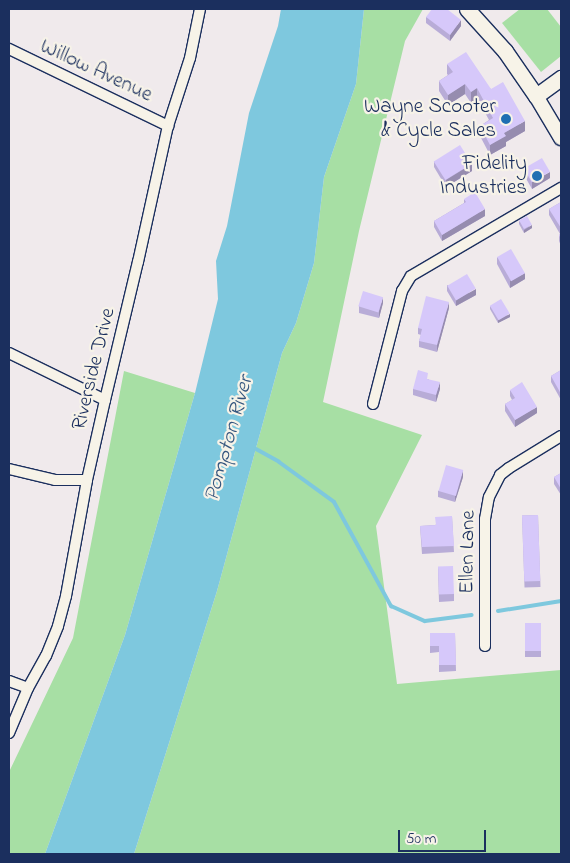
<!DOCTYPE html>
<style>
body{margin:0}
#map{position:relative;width:570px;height:863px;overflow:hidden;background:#f0eaec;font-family:"Indie Flower",sans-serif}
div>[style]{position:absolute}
.green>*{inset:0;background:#a7dfa4}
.water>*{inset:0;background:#7ec8de}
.stream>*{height:4px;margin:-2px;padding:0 2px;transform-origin:2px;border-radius:2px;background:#7ec8de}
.roads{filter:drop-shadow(1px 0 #1b2f5e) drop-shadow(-1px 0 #1b2f5e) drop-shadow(0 1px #1b2f5e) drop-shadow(0 -1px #1b2f5e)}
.minor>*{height:10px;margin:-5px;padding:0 5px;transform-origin:5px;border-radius:5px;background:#f7f3e8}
.secondary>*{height:14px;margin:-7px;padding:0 7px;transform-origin:7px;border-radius:7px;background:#f7f3e8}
.primary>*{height:15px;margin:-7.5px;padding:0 7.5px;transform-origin:7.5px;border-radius:7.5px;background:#f7f3e8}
.wall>*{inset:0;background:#b8acd7;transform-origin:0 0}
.shaded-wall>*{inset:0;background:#968caf}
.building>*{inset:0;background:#d6c8fa;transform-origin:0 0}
.dots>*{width:14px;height:14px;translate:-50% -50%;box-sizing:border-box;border:2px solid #f7f3e8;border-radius:50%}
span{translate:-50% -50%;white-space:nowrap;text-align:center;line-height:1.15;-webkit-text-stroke:4.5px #f7f3e8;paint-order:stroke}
.street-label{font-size:21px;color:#1b2f5e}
.poi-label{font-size:21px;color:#1b2f5e}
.right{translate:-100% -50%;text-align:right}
.water-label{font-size:22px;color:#34557e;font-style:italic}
.frame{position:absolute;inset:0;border:10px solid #1b2f5e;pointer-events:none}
.scale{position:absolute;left:398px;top:830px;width:88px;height:22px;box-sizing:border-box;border:2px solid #1b2f5e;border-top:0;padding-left:6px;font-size:15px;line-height:18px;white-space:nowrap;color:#1b2f5e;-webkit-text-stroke:4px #f7f3e8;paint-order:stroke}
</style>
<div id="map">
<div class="green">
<i style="clip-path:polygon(364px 9px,423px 9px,405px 41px,359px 231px,323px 402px,422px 435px,376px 526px,397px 684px,561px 670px,561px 854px,134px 854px,217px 591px,282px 353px,296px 323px,314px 263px,324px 177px,356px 84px)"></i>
<i style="clip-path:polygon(520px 9px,547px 9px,561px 27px,561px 56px,541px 72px,502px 23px)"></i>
<i style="clip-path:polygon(124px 371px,195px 393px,125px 635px,45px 854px,9px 854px,9px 772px,73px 638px)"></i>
</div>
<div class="water">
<i style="clip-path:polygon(281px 9px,364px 9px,356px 84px,324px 177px,314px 263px,296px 323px,282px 353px,217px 591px,134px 854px,45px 854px,125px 635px,195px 393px,218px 299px,216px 261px,227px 226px,249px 113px,278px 26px)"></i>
</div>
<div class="stream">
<i style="left:256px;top:449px;width:26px;rotate:29deg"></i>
<i style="left:279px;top:462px;width:68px;rotate:36deg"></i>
<i style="left:334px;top:502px;width:119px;rotate:61.3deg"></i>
<i style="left:391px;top:606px;width:37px;rotate:24deg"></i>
<i style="left:425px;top:621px;width:47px;rotate:-7.3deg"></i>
<i style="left:498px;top:611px;width:64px;rotate:-9deg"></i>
</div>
<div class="roads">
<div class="minor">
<i style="left:9px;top:49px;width:177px;rotate:25.8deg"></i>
<i style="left:9px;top:353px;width:107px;rotate:26.1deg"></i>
<i style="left:373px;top:404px;width:117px;rotate:-75.6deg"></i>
<i style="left:402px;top:291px;width:17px;rotate:-59deg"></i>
<i style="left:411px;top:276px;width:174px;rotate:-30.4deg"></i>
<i style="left:9px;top:469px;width:47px;rotate:13.4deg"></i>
<i style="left:55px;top:480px;width:32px"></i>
<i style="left:485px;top:646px;width:127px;rotate:-90deg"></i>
<i style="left:485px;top:519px;width:22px;rotate:-80deg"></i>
<i style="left:489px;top:497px;width:25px;rotate:-63deg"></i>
<i style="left:500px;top:475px;width:11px;rotate:-38deg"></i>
<i style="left:509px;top:468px;width:61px;rotate:-31.6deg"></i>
<i style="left:9px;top:681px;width:20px;rotate:20deg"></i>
<i style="left:9px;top:733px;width:49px;rotate:-67.1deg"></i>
<i style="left:28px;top:688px;width:37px;rotate:-61deg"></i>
<i style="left:46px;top:656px;width:32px;rotate:-68deg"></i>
<i style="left:58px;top:626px;width:31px;rotate:-75deg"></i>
<i style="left:66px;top:596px;width:118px;rotate:-79.7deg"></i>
<i style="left:87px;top:480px;width:82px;rotate:-77.3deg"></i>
<i style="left:105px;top:400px;width:142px;rotate:-76.6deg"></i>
<i style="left:138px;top:262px;width:139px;rotate:-77.6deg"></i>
<i style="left:168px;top:126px;width:71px;rotate:-72.1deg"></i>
<i style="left:190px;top:58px;width:50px;rotate:-78.5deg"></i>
</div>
<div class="secondary">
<i style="left:536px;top:96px;width:49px;rotate:59.2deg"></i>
</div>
<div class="primary">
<i style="left:467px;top:9px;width:57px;rotate:47.9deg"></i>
<i style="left:505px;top:51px;width:55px;rotate:55.4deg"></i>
<i style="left:536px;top:96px;width:31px;rotate:-36deg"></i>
</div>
</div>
<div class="wall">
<i style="clip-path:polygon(426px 17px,461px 26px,450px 41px,426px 23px)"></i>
<i style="clip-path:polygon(447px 64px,491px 89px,525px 131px,506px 142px,506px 146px,490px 155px,480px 136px,480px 126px,489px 120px,477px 98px,471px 103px,465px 94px,448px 105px,439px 91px,439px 81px,448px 75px,447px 74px)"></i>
<i style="clip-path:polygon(434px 161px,472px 171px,446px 187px,434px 167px)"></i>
<i style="clip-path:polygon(524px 168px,550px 178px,532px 189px,524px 175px)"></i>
<i style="clip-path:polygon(464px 199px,485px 216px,442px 241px,434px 227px,434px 221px,464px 203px)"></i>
<i style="clip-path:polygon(561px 202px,561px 246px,559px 241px,559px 235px,560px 234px,549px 215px,549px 209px)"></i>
<i style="clip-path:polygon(519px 221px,532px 228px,524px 233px,519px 224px)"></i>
<i style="clip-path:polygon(497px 257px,525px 279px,510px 288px,497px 264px)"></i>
<i style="clip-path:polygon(447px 285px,476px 295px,456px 306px,447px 291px)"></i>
<i style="clip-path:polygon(383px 303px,379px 318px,359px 313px,359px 306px)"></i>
<i style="clip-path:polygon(490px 306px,510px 317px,498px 323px,490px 309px)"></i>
<i style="clip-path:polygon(449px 308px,437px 352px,419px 347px,419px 341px,421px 335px,418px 334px,418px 328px)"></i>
<i style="clip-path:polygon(561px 370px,561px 400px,551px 382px,551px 376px)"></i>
<i style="clip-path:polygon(428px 379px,440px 389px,436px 402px,413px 395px,413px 389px)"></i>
<i style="clip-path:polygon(510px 390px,537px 413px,515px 427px,505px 411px,505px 404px,512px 400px,510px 396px)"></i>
<i style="clip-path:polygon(561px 473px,561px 495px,554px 484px,554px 477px)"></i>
<i style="clip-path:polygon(463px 477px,455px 502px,438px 497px,438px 491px)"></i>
<i style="left:538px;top:515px;width:72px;height:16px;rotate:88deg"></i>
<i style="clip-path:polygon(452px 516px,454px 552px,422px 554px,420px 526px,435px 525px)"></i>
<i style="clip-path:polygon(438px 567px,454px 594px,454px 601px,439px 602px)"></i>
<i style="clip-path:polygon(525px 623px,541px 651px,541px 657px,525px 657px)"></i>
<i style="clip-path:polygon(430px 633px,455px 633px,456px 671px,439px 672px,439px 652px,430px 653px)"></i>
</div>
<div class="shaded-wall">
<i style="clip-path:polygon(461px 20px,461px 26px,450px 41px,450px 35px)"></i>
<i style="clip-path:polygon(465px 84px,465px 94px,448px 105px,448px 95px)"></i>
<i style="clip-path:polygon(477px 88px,477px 98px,471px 103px,471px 92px)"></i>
<i style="clip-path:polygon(525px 121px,525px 131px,506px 142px,506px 146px,490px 155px,490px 145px,504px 133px)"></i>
<i style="clip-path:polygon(472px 164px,472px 171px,446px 187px,446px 180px)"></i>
<i style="clip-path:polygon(550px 172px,550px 178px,532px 189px,532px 182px)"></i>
<i style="clip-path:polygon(485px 209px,485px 216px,442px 241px,442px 235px)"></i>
<i style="clip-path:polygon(532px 225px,532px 228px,524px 233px,524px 230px)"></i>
<i style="clip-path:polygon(525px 273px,525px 279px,510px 288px,510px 281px)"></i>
<i style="clip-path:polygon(476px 289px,476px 295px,456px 306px,456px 300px)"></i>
<i style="clip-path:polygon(383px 297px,383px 303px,379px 318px,379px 311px)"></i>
<i style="clip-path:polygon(449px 302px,449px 308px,437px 352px,437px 345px)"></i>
<i style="clip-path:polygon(510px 314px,510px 317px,498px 323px,498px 320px)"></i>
<i style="clip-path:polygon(440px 382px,440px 389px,436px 402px,436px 395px)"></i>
<i style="clip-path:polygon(537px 407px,537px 413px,515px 427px,515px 420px)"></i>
<i style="clip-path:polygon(463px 470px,463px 477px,455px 502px,455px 496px)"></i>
</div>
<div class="building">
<i style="clip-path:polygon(432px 9px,447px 9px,461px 20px,450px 35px,426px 17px)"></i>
<i style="clip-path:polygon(466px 52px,491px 89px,503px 82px,525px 121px,504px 133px,506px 136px,490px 145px,480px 126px,493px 118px,477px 88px,471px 92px,465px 84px,448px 95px,439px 81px,453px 72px,447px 64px)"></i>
<i style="left:460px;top:145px;width:22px;height:31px;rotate:58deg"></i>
<i style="left:542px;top:158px;width:16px;height:21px;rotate:60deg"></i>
<i style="clip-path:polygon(475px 192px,485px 209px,442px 235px,434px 221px,466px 202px,464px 199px)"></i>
<i style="clip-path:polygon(561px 202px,561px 228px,549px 209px)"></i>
<i style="left:527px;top:216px;width:10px;height:9px;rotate:61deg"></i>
<i style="clip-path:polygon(561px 233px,561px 239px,559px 235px)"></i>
<i style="left:511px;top:249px;width:28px;height:16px;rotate:60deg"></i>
<i style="left:467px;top:274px;width:17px;height:23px;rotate:59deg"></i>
<i style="left:363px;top:291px;width:21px;height:16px;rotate:17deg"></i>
<i style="clip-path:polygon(426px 296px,449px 302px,437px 345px,419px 341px,422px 329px,418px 328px)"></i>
<i style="left:501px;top:299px;width:17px;height:13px;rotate:59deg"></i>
<i style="clip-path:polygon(418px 370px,428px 373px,427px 379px,440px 382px,436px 395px,413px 389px)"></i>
<i style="clip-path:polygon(561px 370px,561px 394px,551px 376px)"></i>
<i style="clip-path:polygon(522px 382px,537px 407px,515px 420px,505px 404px,515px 398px,510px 390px)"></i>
<i style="left:446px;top:465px;width:18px;height:27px;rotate:16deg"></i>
<i style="clip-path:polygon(561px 473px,561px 489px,554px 477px)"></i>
<i style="left:538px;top:515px;width:66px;height:16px;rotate:88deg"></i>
<i style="clip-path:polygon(452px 516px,454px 546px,422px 547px,420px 526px,436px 525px,435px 517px)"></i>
<i style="left:453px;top:566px;width:28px;height:15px;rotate:88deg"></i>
<i style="left:525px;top:623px;width:16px;height:28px"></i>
<i style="clip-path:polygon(430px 633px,455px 633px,456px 665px,439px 665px,439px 646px,430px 646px)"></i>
</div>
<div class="dots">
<i style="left:506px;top:119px;background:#1f6fb2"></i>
<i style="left:537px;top:176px;background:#1f6fb2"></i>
</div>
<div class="street-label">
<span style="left:96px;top:71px;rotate:25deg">Willow Avenue</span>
<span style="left:94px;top:369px;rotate:-76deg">Riverside Drive</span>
<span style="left:468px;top:552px;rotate:-89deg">Ellen Lane</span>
</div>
<div class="poi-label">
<span class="right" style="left:496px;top:119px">Wayne Scooter<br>&amp; Cycle Sales</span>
<span class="right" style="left:527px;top:176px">Fidelity<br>Industries</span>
</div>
<div class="water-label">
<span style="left:230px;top:439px;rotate:-74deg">Pompton River</span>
</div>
<div class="frame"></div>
<div class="scale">50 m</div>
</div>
